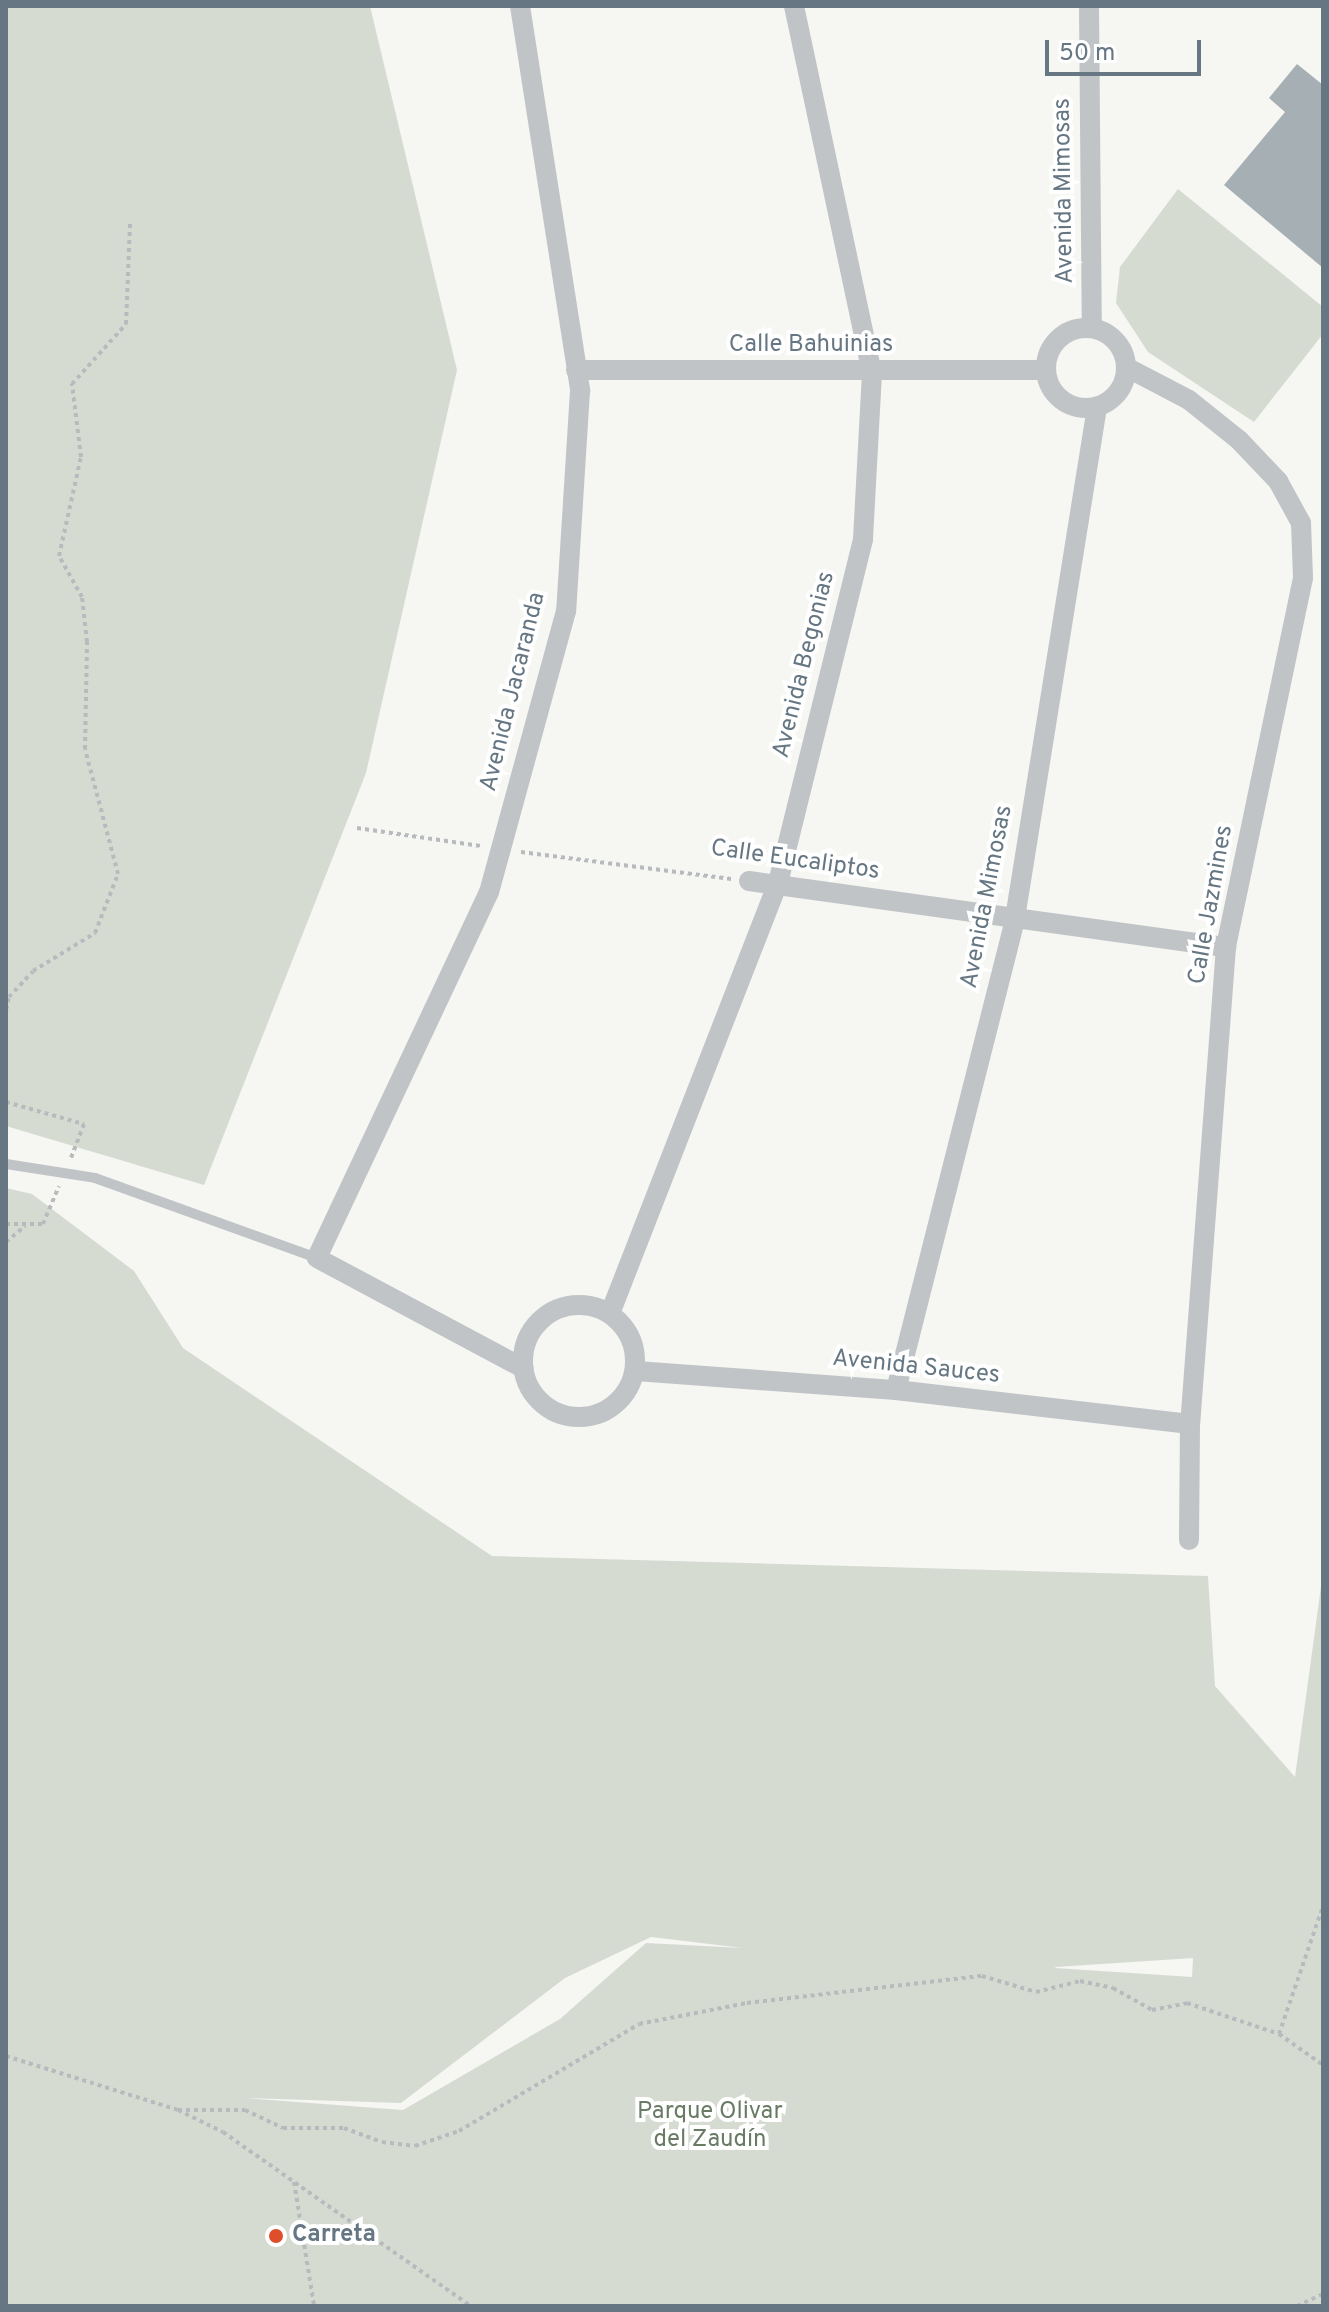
<!DOCTYPE html>
<meta charset="utf-8">
<style>
body{margin:0}
#map{position:relative;width:1329px;height:2312px;overflow:hidden;background:#f6f6f3;font-family:Overpass,sans-serif}
div>[style]{position:absolute}
.green>*{inset:0;background:#d6dbd2}
.building>*{inset:0;background:#a6afb4}
.path>*{height:4px;margin-top:-2px;transform-origin:0;background:repeating-linear-gradient(90deg,#b8bbbd 0 4px,transparent 0 8px)}
.lane>*{height:10px;margin:-5px;padding:0 5px;transform-origin:5px;border-radius:5px;background:#c0c4c7}
.street>*{height:20px;margin:-10px;padding:0 10px;transform-origin:10px;border-radius:10px;background:#c0c4c7}
.street>.ring{margin:-10px;padding:0;box-sizing:content-box;background:none;border:20px solid #c0c4c7;border-radius:50%}
.dots>*{width:22px;height:22px;translate:-50% -50%;box-sizing:border-box;border:4px solid #fff;border-radius:50%}
span{translate:-50% -50%;white-space:nowrap;text-align:center;line-height:1.15;-webkit-text-stroke:8px #fff;paint-order:stroke}
.street-label{font-size:24px;color:#667783}
.park-label{font-size:24px;color:#6a7b65}
.poi-label{font-size:24px;color:#667783;font-weight:700}
.left{translate:0 -50%;text-align:left}
.frame{position:absolute;inset:0;border:8px solid #667783;pointer-events:none}
.scale{position:absolute;left:1045px;top:40px;width:156px;height:36px;box-sizing:border-box;border:4px solid #667783;border-top:0;padding-left:10px;font-size:24px;line-height:28px;white-space:nowrap;color:#667783;-webkit-text-stroke:6px #fff;paint-order:stroke}
</style>
<div id="map">
<div class="green">
<i style="clip-path:polygon(6px 6px,370px 6px,457px 370px,366px 773px,204px 1185px,6px 1126px)"></i>
<i style="clip-path:polygon(1178px 189px,1323px 307px,1323px 334px,1254px 422px,1148px 352px,1116px 303px,1120px 267px)"></i>
<i style="clip-path:polygon(evenodd,6px 1188px,32px 1194px,134px 1271px,183px 1348px,492px 1556px,1208px 1576px,1215px 1686px,1295px 1777px,1323px 1572px,1323px 2306px,6px 2306px,6px 1188px,651px 1937px,743px 1948px,646px 1943px,560px 2019px,403px 2110px,245px 2098px,401px 2103px,565px 1978px,651px 1937px,6px 1188px,1193px 1958px,1192px 1977px,1055px 1968px,1056px 1967px,1193px 1958px)"></i>
</div>
<div class="building">
<i style="clip-path:polygon(1297px 64px,1323px 85px,1323px 268px,1224px 185px,1285px 112px,1269px 98px)"></i>
</div>
<div class="path">
<i style="left:357px;top:828px;width:125px;rotate:8.3deg"></i>
<i style="left:521px;top:852px;width:212px;rotate:7.3deg"></i>
<i style="left:6px;top:1010px;width:13px;rotate:-77deg"></i>
<i style="left:9px;top:997px;width:35px;rotate:-47deg"></i>
<i style="left:33px;top:971px;width:73px;rotate:-31.5deg"></i>
<i style="left:95px;top:933px;width:63px;rotate:-68.7deg"></i>
<i style="left:118px;top:874px;width:129px;rotate:-104.8deg"></i>
<i style="left:85px;top:749px;width:107px;rotate:-88.9deg"></i>
<i style="left:87px;top:642px;width:45px;rotate:-96.3deg"></i>
<i style="left:82px;top:597px;width:47px;rotate:-119.3deg"></i>
<i style="left:59px;top:556px;width:101px;rotate:-77.5deg"></i>
<i style="left:81px;top:457px;width:74px;rotate:-97deg"></i>
<i style="left:72px;top:384px;width:81px;rotate:-48deg"></i>
<i style="left:126px;top:324px;width:101px;rotate:-87.7deg"></i>
<i style="left:6px;top:1102px;width:81px;rotate:15.8deg"></i>
<i style="left:84px;top:1124px;width:39px;rotate:111deg"></i>
<i style="left:6px;top:1224px;width:37px"></i>
<i style="left:43px;top:1224px;width:41px;rotate:-67.2deg"></i>
<i style="left:6px;top:1242px;width:25px;rotate:-40deg"></i>
<i style="left:1279px;top:2034px;width:132px;rotate:-71deg"></i>
<i style="left:6px;top:2056px;width:180px;rotate:17.4deg"></i>
<i style="left:178px;top:2110px;width:50px;rotate:26.1deg"></i>
<i style="left:223px;top:2132px;width:303px;rotate:35.1deg"></i>
<i style="left:178px;top:2110px;width:67px"></i>
<i style="left:245px;top:2110px;width:42px;rotate:25.3deg"></i>
<i style="left:283px;top:2128px;width:61px"></i>
<i style="left:344px;top:2128px;width:40px;rotate:20.2deg"></i>
<i style="left:382px;top:2142px;width:33px;rotate:7deg"></i>
<i style="left:415px;top:2146px;width:46px;rotate:-18.8deg"></i>
<i style="left:459px;top:2131px;width:209px;rotate:-30.7deg"></i>
<i style="left:639px;top:2024px;width:110px;rotate:-11deg"></i>
<i style="left:747px;top:2003px;width:237px;rotate:-6.6deg"></i>
<i style="left:982px;top:1976px;width:56px;rotate:16.5deg"></i>
<i style="left:1036px;top:1992px;width:45px;rotate:-14deg"></i>
<i style="left:1080px;top:1981px;width:34px;rotate:12deg"></i>
<i style="left:1113px;top:1988px;width:45px;rotate:29.4deg"></i>
<i style="left:1152px;top:2010px;width:36px;rotate:-11deg"></i>
<i style="left:1187px;top:2003px;width:97px;rotate:18.6deg"></i>
<i style="left:1279px;top:2034px;width:54px;rotate:35.2deg"></i>
<i style="left:294px;top:2182px;width:126px;rotate:80.8deg"></i>
<i style="left:1297px;top:2306px;width:29px;rotate:-25deg"></i>
</div>
<div class="lane">
<i style="left:6px;top:1164px;width:90px;rotate:8.9deg"></i>
<i style="left:95px;top:1178px;width:236px;rotate:19.8deg"></i>
</div>
<div class="street">
<i style="left:520px;top:6px;width:390px;rotate:81.1deg"></i>
<i style="left:580px;top:391px;width:220px;rotate:93.6deg"></i>
<i style="left:566px;top:611px;width:291px;rotate:105.3deg"></i>
<i style="left:489px;top:892px;width:404px;rotate:115.2deg"></i>
<i style="left:317px;top:1258px;width:234px;rotate:28.1deg"></i>
<i style="left:1089px;top:6px;width:322px;rotate:89.5deg"></i>
<i class="ring" style="left:1046px;top:328px;width:60px;height:60px"></i>
<i style="left:1126px;top:367px;width:71px;rotate:27.6deg"></i>
<i style="left:1189px;top:400px;width:64px;rotate:38.7deg"></i>
<i style="left:1239px;top:440px;width:57px;rotate:46.4deg"></i>
<i style="left:1278px;top:481px;width:48px;rotate:61.3deg"></i>
<i style="left:1301px;top:523px;width:55px;rotate:87.9deg"></i>
<i style="left:1303px;top:578px;width:377px;rotate:101.8deg"></i>
<i style="left:1226px;top:947px;width:478px;rotate:94.3deg"></i>
<i style="left:1190px;top:1424px;width:116px;rotate:90.5deg"></i>
<i style="left:576px;top:370px;width:470px"></i>
<i style="left:749px;top:881px;width:482px;rotate:7.9deg"></i>
<i class="ring" style="left:523px;top:1305px;width:92px;height:92px"></i>
<i style="left:611px;top:1311px;width:459px;rotate:-68.7deg"></i>
<i style="left:778px;top:883px;width:354px;rotate:-76.1deg"></i>
<i style="left:863px;top:539px;width:166px;rotate:-86.9deg"></i>
<i style="left:872px;top:373px;width:375px;rotate:-102deg"></i>
<i style="left:636px;top:1371px;width:261px;rotate:4.2deg"></i>
<i style="left:896px;top:1390px;width:296px;rotate:6.6deg"></i>
<i style="left:896px;top:1390px;width:487px;rotate:-75.8deg"></i>
<i style="left:1015px;top:918px;width:518px;rotate:-80.88deg"></i>
</div>
<div class="dots">
<i style="left:276px;top:2236px;background:#df4e2a"></i>
</div>
<div class="street-label">
<span style="left:1065px;top:191px;rotate:-91deg">Avenida Mimosas</span>
<span style="left:811px;top:346px">Calle Bahuinias</span>
<span style="left:805px;top:665px;rotate:-76deg">Avenida Begonias</span>
<span style="left:514px;top:692px;rotate:-76deg">Avenida Jacaranda</span>
<span style="left:795px;top:861px;rotate:8deg">Calle Eucaliptos</span>
<span style="left:988px;top:897px;rotate:-79deg">Avenida Mimosas</span>
<span style="left:1212px;top:905px;rotate:-80deg">Calle Jazmines</span>
<span style="left:916px;top:1368px;rotate:6deg">Avenida Sauces</span>
</div>
<div class="park-label">
<span style="left:710px;top:2127px">Parque Olivar<br>del Zaudín</span>
</div>
<div class="poi-label">
<span class="left" style="left:292px;top:2236px">Carreta</span>
</div>
<div class="frame"></div>
<div class="scale">50 m</div>
</div>
